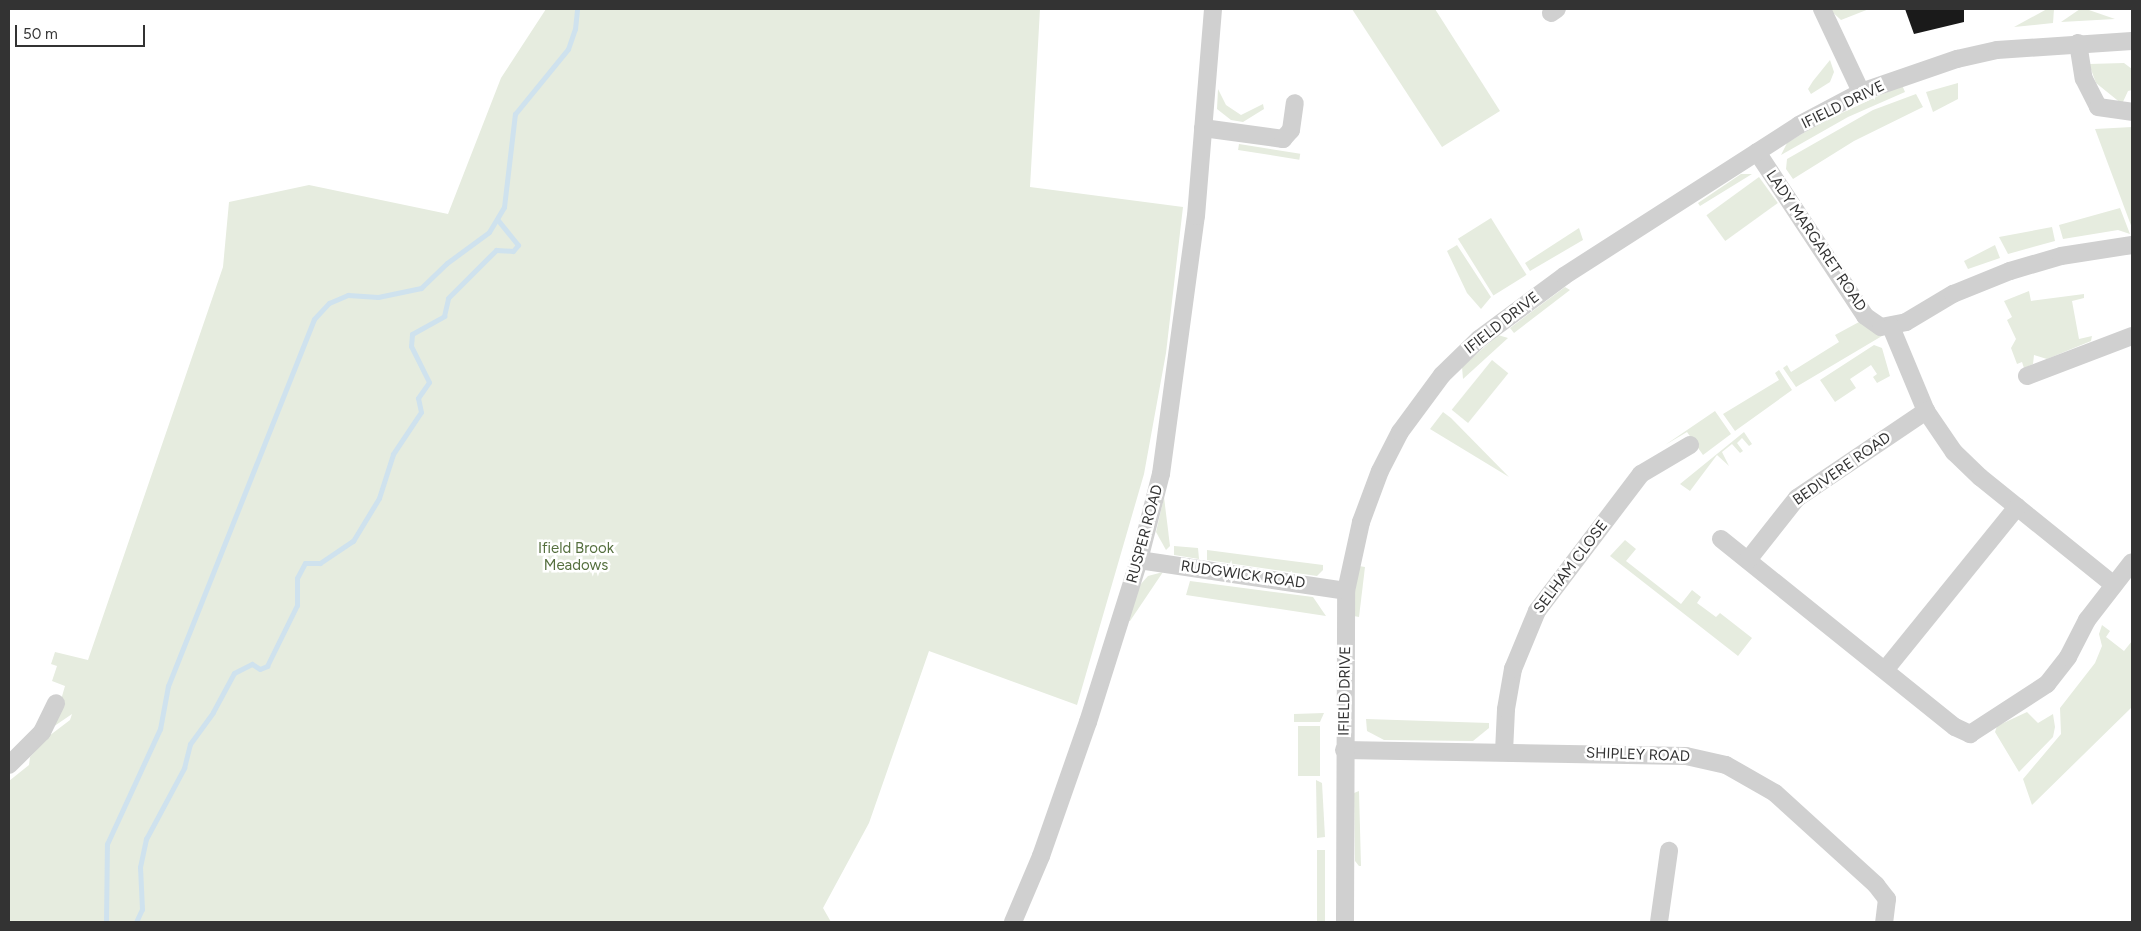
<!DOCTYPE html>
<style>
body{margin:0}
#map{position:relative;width:2141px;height:931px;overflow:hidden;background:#fff;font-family:Figtree,sans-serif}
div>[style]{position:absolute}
.green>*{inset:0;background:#e6ecdf;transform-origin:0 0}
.stream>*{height:5px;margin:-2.5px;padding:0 2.5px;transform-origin:2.5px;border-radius:2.5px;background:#cfe2ee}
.building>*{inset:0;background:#1a1a1a}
.minor>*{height:18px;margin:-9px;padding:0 9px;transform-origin:9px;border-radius:9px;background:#d0d0d0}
span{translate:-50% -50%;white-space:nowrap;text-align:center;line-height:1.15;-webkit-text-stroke:5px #fff;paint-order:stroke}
.street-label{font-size:15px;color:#333}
.park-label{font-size:15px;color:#56703f}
.frame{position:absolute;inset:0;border:10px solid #333;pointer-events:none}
.scale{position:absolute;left:15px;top:25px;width:130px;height:22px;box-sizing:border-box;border:2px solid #333;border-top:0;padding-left:6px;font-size:15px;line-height:18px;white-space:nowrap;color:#333;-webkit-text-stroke:4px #fff;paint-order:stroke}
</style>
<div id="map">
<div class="green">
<i style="clip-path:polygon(546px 9px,1040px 9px,1030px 187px,1183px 207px,1166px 353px,1144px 474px,1077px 705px,929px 651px,869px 823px,823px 908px,831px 922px,9px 922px,9px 781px,29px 765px,30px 757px,49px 736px,70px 720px,72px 714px,53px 727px,65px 686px,52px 681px,57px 666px,51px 664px,55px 652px,88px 660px,223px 267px,229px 202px,309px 185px,448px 214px,501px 78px)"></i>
<i style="clip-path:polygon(1352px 9px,1435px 9px,1500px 111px,1442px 147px)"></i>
<i style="clip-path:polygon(1829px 9px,1869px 9px,1841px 20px)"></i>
<i style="clip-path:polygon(2047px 9px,2054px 9px,2053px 23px,2014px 27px)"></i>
<i style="clip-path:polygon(2080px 9px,2086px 9px,2115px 19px,2061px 22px)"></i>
<i style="clip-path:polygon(1830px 60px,1834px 72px,1830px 82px,1811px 94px,1808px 89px,1813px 81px)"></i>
<i style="clip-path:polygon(2124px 63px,2132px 69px,2132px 90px,2128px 91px,2122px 104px,2096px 83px,2089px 64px)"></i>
<i style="clip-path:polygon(1958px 83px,1958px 99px,1933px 112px,1926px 92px)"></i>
<i style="clip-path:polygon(1902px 85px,1905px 92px,1848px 117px,1781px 155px,1787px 143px,1818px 124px)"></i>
<i style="clip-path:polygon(1218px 89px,1226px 105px,1241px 115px,1263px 104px,1264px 109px,1243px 122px,1231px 120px,1217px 109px)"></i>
<i style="clip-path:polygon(1916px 94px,1923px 107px,1854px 141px,1793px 179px,1786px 169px,1787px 159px,1873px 110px)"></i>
<i style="clip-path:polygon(2132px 127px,2132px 228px,2095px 129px)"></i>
<i style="left:1239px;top:144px;width:62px;height:6px;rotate:9deg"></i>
<i style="clip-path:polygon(1741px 174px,1752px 174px,1700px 206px,1698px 203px)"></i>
<i style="left:1759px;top:177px;width:32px;height:65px;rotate:54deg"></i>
<i style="clip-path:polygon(2120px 208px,2130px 234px,2118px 230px,2063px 239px,2059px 225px)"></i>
<i style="left:1491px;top:218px;width:67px;height:39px;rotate:58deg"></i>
<i style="clip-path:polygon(2052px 227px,2055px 241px,2008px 254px,1999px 237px)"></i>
<i style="clip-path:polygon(1579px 228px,1583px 240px,1530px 271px,1525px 263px)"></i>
<i style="clip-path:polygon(1457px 245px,1491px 297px,1481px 309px,1467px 293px,1447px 251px)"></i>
<i style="clip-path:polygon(1995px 245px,2000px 258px,1968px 269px,1964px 261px)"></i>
<i style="clip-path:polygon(1565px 287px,1570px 290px,1514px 333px,1510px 328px)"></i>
<i style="clip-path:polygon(2029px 291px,2031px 301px,2084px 294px,2084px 298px,2072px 301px,2079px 339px,2092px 336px,2091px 341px,2047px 359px,2034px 355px,2033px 364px,2024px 368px,2022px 362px,2017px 364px,2011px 348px,2016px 339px,2007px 320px,2012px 317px,2004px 301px)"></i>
<i style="clip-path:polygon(1859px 322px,1882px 336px,1796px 387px,1783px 368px,1787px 365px,1791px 372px,1839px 342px,1835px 335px)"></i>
<i style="clip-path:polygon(1498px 335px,1508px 338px,1463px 379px,1462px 367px)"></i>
<i style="clip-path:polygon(1874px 345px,1882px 348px,1890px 376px,1877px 383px,1873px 377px,1877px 374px,1871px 365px,1850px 379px,1856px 388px,1835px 402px,1820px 380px)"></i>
<i style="left:1492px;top:360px;width:21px;height:64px;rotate:39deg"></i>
<i style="clip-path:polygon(1779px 370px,1792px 390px,1735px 431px,1723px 414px,1779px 380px,1775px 373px)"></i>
<i style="clip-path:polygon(1715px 411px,1731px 434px,1703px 455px,1687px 432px,1665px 445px)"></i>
<i style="clip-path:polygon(1443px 412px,1451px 418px,1509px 477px,1430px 429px)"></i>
<i style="clip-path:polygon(1744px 432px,1752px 444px,1749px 446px,1742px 438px,1737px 443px,1743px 451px,1740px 453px,1732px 444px,1722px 452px,1729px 466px,1717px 455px,1690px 491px,1680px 484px)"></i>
<i style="clip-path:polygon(1164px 497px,1170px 546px,1166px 550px,1156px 532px)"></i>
<i style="clip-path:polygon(1625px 540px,1636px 549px,1626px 561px,1681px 604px,1692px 590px,1701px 597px,1697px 603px,1716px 617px,1720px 613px,1752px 638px,1738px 656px,1610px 556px)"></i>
<i style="clip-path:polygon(1174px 546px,1198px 548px,1199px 559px,1174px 555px)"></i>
<i style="clip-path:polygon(1207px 550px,1323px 565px,1323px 570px,1317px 576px,1207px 560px)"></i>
<i style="clip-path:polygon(1359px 566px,1365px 567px,1359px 617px,1354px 616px,1353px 595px)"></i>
<i style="clip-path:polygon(1163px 572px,1130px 621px,1128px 621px,1140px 585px,1148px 576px)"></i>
<i style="clip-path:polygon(1190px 581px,1313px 597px,1326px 616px,1186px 595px)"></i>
<i style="clip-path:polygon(2102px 625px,2110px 631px,2106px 637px,2124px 651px,2132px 641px,2132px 707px,2032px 805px,2023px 779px,2061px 734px,2060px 708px,2095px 663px,2102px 646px,2099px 634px)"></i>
<i style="clip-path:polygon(2027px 712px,2038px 723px,2053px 714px,2055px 727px,2053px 737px,2019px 772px,1995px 732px,1997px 726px)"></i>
<i style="clip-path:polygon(1324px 713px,1320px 722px,1294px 722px,1294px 714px)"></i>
<i style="clip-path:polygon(1366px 719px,1489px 723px,1489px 728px,1473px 741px,1384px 740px,1367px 731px)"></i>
<i style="left:1298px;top:726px;width:22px;height:50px"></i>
<i style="clip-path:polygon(1316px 780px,1322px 783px,1325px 837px,1317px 838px)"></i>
<i style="clip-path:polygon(1359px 791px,1361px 866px,1359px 866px,1355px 861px,1354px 793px)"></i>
<i style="left:1317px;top:850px;width:8px;height:72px"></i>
</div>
<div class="stream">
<i style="left:106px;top:922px;width:78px;rotate:-89.3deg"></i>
<i style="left:107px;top:844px;width:127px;rotate:-65.3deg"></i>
<i style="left:160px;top:729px;width:44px;rotate:-79.5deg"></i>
<i style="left:168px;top:686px;width:395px;rotate:-68.3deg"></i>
<i style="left:314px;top:319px;width:22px;rotate:-47deg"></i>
<i style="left:329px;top:303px;width:21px;rotate:-23deg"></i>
<i style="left:348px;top:295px;width:30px;rotate:4deg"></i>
<i style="left:378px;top:297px;width:44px;rotate:-11.8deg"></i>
<i style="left:421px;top:288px;width:36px;rotate:-44deg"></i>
<i style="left:447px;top:263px;width:52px;rotate:-36.4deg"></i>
<i style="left:489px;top:232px;width:29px;rotate:-59deg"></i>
<i style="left:504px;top:207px;width:94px;rotate:-83.3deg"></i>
<i style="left:515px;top:114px;width:84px;rotate:-50.8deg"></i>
<i style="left:568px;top:49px;width:21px;rotate:-71deg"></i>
<i style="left:575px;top:29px;width:20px;rotate:-84deg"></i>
<i style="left:136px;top:922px;width:14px;rotate:-65deg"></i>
<i style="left:142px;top:909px;width:42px;rotate:-92.7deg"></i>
<i style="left:140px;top:867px;width:29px;rotate:-78deg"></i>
<i style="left:146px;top:839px;width:81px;rotate:-61.8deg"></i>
<i style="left:184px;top:768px;width:25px;rotate:-76deg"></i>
<i style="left:190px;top:744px;width:39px;rotate:-54deg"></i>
<i style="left:213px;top:712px;width:44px;rotate:-61.7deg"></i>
<i style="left:234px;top:673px;width:20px;rotate:-27deg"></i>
<i style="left:252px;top:664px;width:9px;rotate:32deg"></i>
<i style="left:260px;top:669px;width:8px;rotate:-23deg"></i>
<i style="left:267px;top:666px;width:68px;rotate:-63.8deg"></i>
<i style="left:297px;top:605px;width:27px;rotate:-90deg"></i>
<i style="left:297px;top:578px;width:17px;rotate:-62deg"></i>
<i style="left:305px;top:563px;width:15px"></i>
<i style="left:320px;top:563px;width:40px;rotate:-34deg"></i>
<i style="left:353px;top:541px;width:50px;rotate:-58.8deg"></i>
<i style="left:379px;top:498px;width:46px;rotate:-72.3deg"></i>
<i style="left:393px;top:454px;width:50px;rotate:-56.3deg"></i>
<i style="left:421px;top:412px;width:14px;rotate:-102deg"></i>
<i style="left:418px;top:398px;width:19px;rotate:-55deg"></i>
<i style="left:429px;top:382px;width:40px;rotate:-116.6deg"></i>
<i style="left:411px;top:346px;width:12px;rotate:-85deg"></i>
<i style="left:412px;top:334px;width:37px;rotate:-29deg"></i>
<i style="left:444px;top:316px;width:18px;rotate:-77deg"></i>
<i style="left:448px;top:298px;width:68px;rotate:-45deg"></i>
<i style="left:496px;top:250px;width:17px;rotate:3deg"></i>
<i style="left:513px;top:251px;width:8px;rotate:-50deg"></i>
<i style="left:518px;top:245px;width:33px;rotate:-129deg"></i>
</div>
<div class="building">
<i style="clip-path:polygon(1905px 9px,1964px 9px,1964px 22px,1914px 34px)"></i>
</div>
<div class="minor">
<i style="left:1822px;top:9px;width:92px;rotate:64.8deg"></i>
<i style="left:1551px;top:13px;width:7px;rotate:-34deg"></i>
<i style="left:2078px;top:43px;width:36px;rotate:81deg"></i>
<i style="left:2084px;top:79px;width:31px;rotate:63deg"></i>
<i style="left:2098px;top:107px;width:34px;rotate:8deg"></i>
<i style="left:1203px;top:128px;width:81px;rotate:7.8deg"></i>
<i style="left:1283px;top:139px;width:12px;rotate:-48deg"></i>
<i style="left:1291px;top:130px;width:27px;rotate:-82deg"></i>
<i style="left:1757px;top:152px;width:196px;rotate:56.6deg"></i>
<i style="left:1865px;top:316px;width:19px;rotate:35deg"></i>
<i style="left:1881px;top:327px;width:25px;rotate:-11deg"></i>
<i style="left:1906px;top:322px;width:55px;rotate:-30.8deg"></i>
<i style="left:1953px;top:294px;width:61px;rotate:-22deg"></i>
<i style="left:2010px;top:271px;width:53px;rotate:-16.4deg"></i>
<i style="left:2061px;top:256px;width:72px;rotate:-8.8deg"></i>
<i style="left:1891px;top:327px;width:91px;rotate:67.4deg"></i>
<i style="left:1926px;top:411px;width:50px;rotate:55.7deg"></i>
<i style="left:1954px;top:452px;width:36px;rotate:44deg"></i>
<i style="left:1980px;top:477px;width:172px;rotate:38.9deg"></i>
<i style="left:2027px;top:376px;width:112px;rotate:-20.9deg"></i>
<i style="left:1721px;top:539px;width:300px;rotate:38.8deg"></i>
<i style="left:1955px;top:727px;width:17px;rotate:25deg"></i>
<i style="left:1970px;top:734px;width:92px;rotate:-33deg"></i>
<i style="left:2047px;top:684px;width:34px;rotate:-52deg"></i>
<i style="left:2068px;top:657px;width:42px;rotate:-62.8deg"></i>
<i style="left:2087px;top:620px;width:73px;rotate:-52.2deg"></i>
<i style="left:1139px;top:560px;width:209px;rotate:8.5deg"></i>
<i style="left:1748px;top:560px;width:79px;rotate:-51.7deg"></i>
<i style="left:1797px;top:498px;width:156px;rotate:-34deg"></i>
<i style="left:1885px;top:670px;width:210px;rotate:-51deg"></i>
<i style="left:1344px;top:750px;width:342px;rotate:1deg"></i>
<i style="left:1686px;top:756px;width:41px;rotate:12.7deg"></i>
<i style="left:1726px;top:765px;width:56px;rotate:29.7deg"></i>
<i style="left:1775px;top:793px;width:137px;rotate:42.3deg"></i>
<i style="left:1876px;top:885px;width:18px;rotate:52deg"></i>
<i style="left:1887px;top:899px;width:23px;rotate:97deg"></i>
<i style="left:1504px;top:752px;width:43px;rotate:-87.3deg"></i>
<i style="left:1506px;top:709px;width:41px;rotate:-80.1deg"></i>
<i style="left:1513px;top:669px;width:63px;rotate:-67.5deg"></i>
<i style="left:1537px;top:611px;width:172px;rotate:-52.8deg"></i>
<i style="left:1641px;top:474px;width:57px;rotate:-30.6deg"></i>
<i style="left:9px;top:765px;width:47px;rotate:-45deg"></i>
<i style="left:42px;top:732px;width:32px;rotate:-64deg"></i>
<i style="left:1013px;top:922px;width:72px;rotate:-67deg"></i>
<i style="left:1041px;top:856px;width:142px;rotate:-70.7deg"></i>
<i style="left:1088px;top:722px;width:170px;rotate:-72.5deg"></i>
<i style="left:1139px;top:560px;width:89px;rotate:-75.7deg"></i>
<i style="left:1161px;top:474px;width:260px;rotate:-82.3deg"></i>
<i style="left:1196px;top:216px;width:208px;rotate:-85.3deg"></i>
<i style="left:1345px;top:922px;width:331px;rotate:-89.8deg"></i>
<i style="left:1346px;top:591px;width:71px;rotate:-77.7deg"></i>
<i style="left:1361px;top:522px;width:54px;rotate:-69.6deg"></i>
<i style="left:1380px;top:471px;width:44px;rotate:-62.9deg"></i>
<i style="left:1400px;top:432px;width:71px;rotate:-53.6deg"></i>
<i style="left:1442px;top:375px;width:52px;rotate:-44.2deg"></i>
<i style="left:1479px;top:339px;width:106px;rotate:-36.5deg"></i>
<i style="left:1564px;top:276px;width:279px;rotate:-32.7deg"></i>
<i style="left:1799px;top:125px;width:70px;rotate:-28deg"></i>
<i style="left:1861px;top:92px;width:102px;rotate:-19deg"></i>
<i style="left:1957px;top:59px;width:41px;rotate:-12.7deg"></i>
<i style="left:1997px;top:50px;width:135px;rotate:-3.8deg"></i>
<i style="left:1659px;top:922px;width:72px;rotate:-82deg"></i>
</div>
<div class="street-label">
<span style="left:1843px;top:105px;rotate:-26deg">IFIELD DRIVE</span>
<span style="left:1816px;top:241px;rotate:56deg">LADY MARGARET ROAD</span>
<span style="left:1502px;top:323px;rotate:-38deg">IFIELD DRIVE</span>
<span style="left:1842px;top:469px;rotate:-35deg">BEDIVERE ROAD</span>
<span style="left:1145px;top:534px;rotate:-75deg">RUSPER ROAD</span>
<span style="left:1571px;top:567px;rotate:-53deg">SELHAM CLOSE</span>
<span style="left:1243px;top:575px;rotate:8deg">RUDGWICK ROAD</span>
<span style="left:1345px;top:691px;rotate:-89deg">IFIELD DRIVE</span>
<span style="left:1638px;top:755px;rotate:2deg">SHIPLEY ROAD</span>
</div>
<div class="park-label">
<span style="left:576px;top:557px">Ifield Brook<br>Meadows</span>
</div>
<div class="frame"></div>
<div class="scale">50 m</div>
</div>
